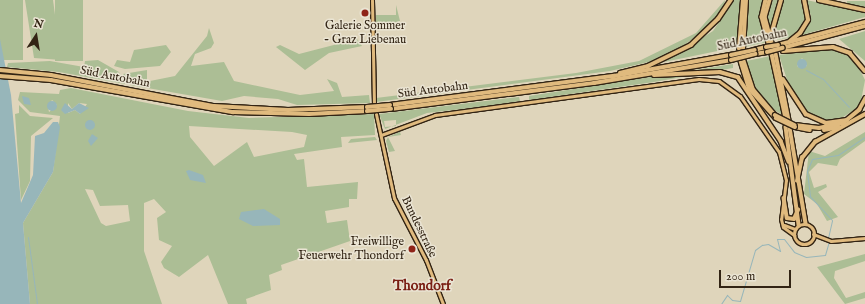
<!DOCTYPE html>
<meta charset="utf-8">
<style>
body{margin:0}
#map{position:relative;width:865px;height:304px;overflow:hidden;background:#dfd5bb;font-family:"IM FELL English",serif}
div>[style]{position:absolute}
.green>*{inset:0;background:#acbe95;transform-origin:0 0}
.water>*{inset:0;background:#97b6ba}
.round{border-radius:50%}
.stream>*{height:1px;margin:-0.5px;padding:0 0.5px;transform-origin:0.5px;border-radius:0.5px;background:#97b6ba}
.roads{filter:drop-shadow(1px 0 #322414) drop-shadow(-1px 0 #322414) drop-shadow(0 1px #322414) drop-shadow(0 -1px #322414)}
.major>*{height:3px;margin:-1.5px;padding:0 1.5px;transform-origin:1.5px;border-radius:1.5px;background:#e0ba7e}
.major>.ring{margin:-1.5px;padding:0;box-sizing:content-box;background:none;border:3px solid #e0ba7e;border-radius:50%}
.highway>*{height:3.5px;margin:-1.75px;padding:0 1.75px;transform-origin:1.75px;border-radius:1.75px;background:#e0ba7e}
.bridges{filter:drop-shadow(1px 0 #322414) drop-shadow(-1px 0 #322414) drop-shadow(0 1px #322414) drop-shadow(0 -1px #322414)}
.highway-bridge>*{height:3.5px;margin:-1.75px;padding:0 1.75px;transform-origin:1.75px;border-radius:1.75px;background:#e0ba7e}
.dots>*{width:11px;height:11px;translate:-50% -50%;box-sizing:border-box;border:2px solid #eae4d3;border-radius:50%}
span{translate:-50% -50%;white-space:nowrap;text-align:center;line-height:1.15;-webkit-text-stroke:3px #eae4d3;paint-order:stroke}
.poi-label{font-size:12px;color:#322414}
.right{translate:-100% -50%;text-align:right}
.street-label{font-size:12px;color:#322414}
.quarter-label{font-size:14px;color:#7a1f14;font-weight:700}
.north{position:absolute;left:16px;top:16px;width:40px;height:40px;-webkit-text-stroke:3px #eae4d3;paint-order:stroke;rotate:12deg;font-size:11px;font-weight:700;line-height:16px;text-align:center;color:#322414}
.north::after{content:'';display:block;margin:auto;width:14px;height:18px;background:#322414;clip-path:polygon(50% 0,100% 100%,50% 72%,0 100%)}
.scale{position:absolute;left:719px;top:270px;width:72px;height:18px;box-sizing:border-box;border:2px solid #322414;border-top:0;padding-left:5px;font-size:12px;line-height:14px;white-space:nowrap;color:#322414;-webkit-text-stroke:3px #eae4d3;paint-order:stroke}
</style>
<div id="map">
<div class="green">
<i style="left:0;top:0;width:23px;height:60px"></i>
<i style="clip-path:polygon(25px 0,53px 0,61px 60px,34px 58px)"></i>
<i style="left:55px;top:0;width:28px;height:61px"></i>
<i style="clip-path:polygon(725px 0,724px 7px,703px 31px,679px 49px,653px 61px,610px 71px,376px 102px,376px 98px,576px 73px,639px 61px,696px 33px)"></i>
<i style="clip-path:polygon(734px 0,740px 0,737px 47px,664px 62px,713px 31px)"></i>
<i style="clip-path:polygon(748px 0,764px 0,760px 19px,767px 42px,745px 47px)"></i>
<i style="clip-path:polygon(773px 0,779px 0,770px 32px,767px 15px)"></i>
<i style="clip-path:polygon(783px 0,801px 0,806px 21px,793px 37px,777px 40px,774px 26px)"></i>
<i style="clip-path:polygon(806px 0,865px 12px,865px 17px,802px 35px,811px 16px)"></i>
<i style="clip-path:polygon(847px 1px,865px 1px,865px 7px,847px 6px)"></i>
<i style="clip-path:polygon(396px 5px,400px 21px,376px 28px,376px 15px,396px 15px)"></i>
<i style="clip-path:polygon(209px 28px,214px 43px,211px 48px,195px 54px,191px 66px,224px 62px,234px 81px,300px 95px,334px 91px,327px 79px,337px 83px,342px 97px,369px 95px,370px 103px,297px 105px,278px 99px,244px 96px,222px 101px,130px 85px,175px 76px,207px 36px)"></i>
<i style="clip-path:polygon(865px 31px,865px 61px,839px 39px)"></i>
<i style="clip-path:polygon(357px 39px,362px 46px,329px 53px,305px 70px,276px 47px,280px 45px,299px 54px)"></i>
<i style="clip-path:polygon(166px 45px,171px 52px,160px 66px,125px 69px,114px 66px,117px 60px,130px 62px,134px 50px)"></i>
<i style="clip-path:polygon(evenodd,827px 49px,842px 52px,856px 62px,865px 80px,860px 106px,837px 121px,824px 121px,803px 110px,790px 89px,779px 55px,827px 49px,802px 58px,807px 66px,800px 68px,797px 66px,802px 58px)"></i>
<i style="clip-path:polygon(771px 56px,784px 115px,783px 115px,770px 108px,757px 92px,746px 61px)"></i>
<i style="clip-path:polygon(98px 60px,119px 72px,125px 84px,59px 72px,7px 67px,8px 63px,50px 61px,84px 67px,85px 61px)"></i>
<i style="clip-path:polygon(733px 64px,733px 68px,654px 82px,529px 100px,529px 96px)"></i>
<i style="clip-path:polygon(147px 70px,147px 80px,128px 81px,123px 74px)"></i>
<i style="clip-path:polygon(evenodd,71px 88px,188px 111px,249px 118px,374px 114px,375px 135px,341px 137px,342px 147px,294px 154px,297px 160px,304px 159px,307px 187px,358px 182px,357px 199px,349px 199px,349px 207px,325px 211px,327px 223px,347px 220px,350px 241px,281px 265px,282px 270px,269px 275px,271px 290px,246px 299px,247px 304px,228px 304px,208px 255px,179px 277px,164px 268px,161px 262px,172px 246px,159px 240px,157px 218px,166px 212px,154px 199px,144px 203px,144px 251px,162px 304px,30px 304px,23px 223px,53px 172px,60px 116px,30px 112px,18px 100px,20px 92px,59px 94px,60px 90px,71px 88px,52px 100px,57px 105px,49px 112px,48px 107px,52px 100px,71px 88px,68px 103px,72px 109px,79px 103px,87px 104px,80px 114px,75px 110px,68px 113px,68px 103px,71px 88px,189px 126px,292px 132px,307px 135px,304px 147px,254px 157px,247px 142px,214px 166px,190px 137px,189px 126px,71px 88px,85px 189px,93px 190px,100px 206px,128px 205px,130px 221px,106px 226px,101px 223px,85px 189px)"></i>
<i style="clip-path:polygon(evenodd,519px 97px,520px 101px,489px 106px,427px 113px,385px 129px,379px 114px,519px 97px,396px 120px,396px 126px,385px 127px,384px 121px,396px 120px)"></i>
<i style="clip-path:polygon(19px 105px,30px 116px,53px 118px,31px 136px,30px 181px,21px 200px,15px 114px,19px 113px)"></i>
<i style="clip-path:polygon(417px 124px,400px 132px,401px 135px,388px 137px,395px 151px,389px 152px,386px 141px,388px 137px)"></i>
<i style="clip-path:polygon(865px 132px,865px 141px,840px 159px,837px 166px,818px 163px,809px 172px,814px 188px,826px 184px,827px 187px,818px 192px,838px 217px,827px 221px,817px 204px,804px 194px,809px 151px,825px 156px)"></i>
<i style="clip-path:polygon(375px 137px,377px 140px,348px 143px,351px 139px)"></i>
<i style="clip-path:polygon(865px 254px,865px 261px,835px 271px,834px 278px,846px 298px,865px 292px,865px 298px,845px 304px,817px 267px)"></i>
</div>
<div class="water">
<i style="clip-path:polygon(0 39px,11px 95px,21px 203px,33px 175px,35px 136px,44px 133px,53px 122px,58px 122px,60px 127px,53px 172px,23px 223px,30px 304px,0 304px)"></i>
<i class="round" style="left:797px;top:59px;width:10px;height:10px"></i>
<i style="clip-path:polygon(22px 96px,29px 98px,31px 105px,24px 104px)"></i>
<i class="round" style="left:47px;top:101px;width:10px;height:10px"></i>
<i style="clip-path:polygon(65px 103px,72px 109px,79px 103px,89px 108px,80px 114px,75px 110px,65px 114px,61px 110px)"></i>
<i class="round" style="left:85px;top:120px;width:10px;height:10px"></i>
<i style="clip-path:polygon(92px 134px,98px 138px,91px 146px,88px 141px)"></i>
<i style="clip-path:polygon(189px 170px,203px 175px,206px 183px,190px 180px,186px 171px)"></i>
<i style="clip-path:polygon(264px 209px,280px 219px,280px 225px,253px 226px,239px 219px,241px 212px)"></i>
</div>
<div class="stream">
<i style="left:806px;top:70px;width:19px;rotate:28deg"></i>
<i style="left:823px;top:79px;width:38px;rotate:47deg"></i>
<i style="left:28px;top:237px;width:68px;rotate:82.3deg"></i>
<i style="left:828px;top:238px;width:18px;rotate:-77deg"></i>
<i style="left:832px;top:220px;width:33px;rotate:-133deg"></i>
<i style="left:810px;top:196px;width:25px;rotate:-97deg"></i>
<i style="left:807px;top:171px;width:13px;rotate:-67deg"></i>
<i style="left:812px;top:159px;width:26px;rotate:-9deg"></i>
<i style="left:838px;top:155px;width:32px;rotate:-34deg"></i>
<i style="left:721px;top:304px;width:11px;rotate:-56deg"></i>
<i style="left:727px;top:295px;width:7px;rotate:45deg"></i>
<i style="left:732px;top:300px;width:8px;rotate:7deg"></i>
<i style="left:740px;top:301px;width:53px;rotate:-73.6deg"></i>
<i style="left:755px;top:250px;width:9px;rotate:-36deg"></i>
<i style="left:762px;top:245px;width:6px;rotate:-9deg"></i>
<i style="left:768px;top:244px;width:14px;rotate:30deg"></i>
<i style="left:780px;top:251px;width:12px;rotate:-104deg"></i>
<i style="left:777px;top:239px;width:7px"></i>
<i style="left:784px;top:239px;width:16px;rotate:52deg"></i>
<i style="left:794px;top:252px;width:13px;rotate:23deg"></i>
<i style="left:806px;top:257px;width:19px;rotate:-6deg"></i>
<i style="left:825px;top:255px;width:15px;rotate:-74deg"></i>
</div>
<div class="roads">
<div class="major">
<i style="left:372px;top:0;width:103px;rotate:88.9deg"></i>
<i style="left:376px;top:114px;width:86px;rotate:77.9deg"></i>
<i style="left:394px;top:198px;width:70px;rotate:62.7deg"></i>
<i style="left:426px;top:260px;width:47px;rotate:68.9deg"></i>
<i style="left:381px;top:135px;width:58px;rotate:-20.3deg"></i>
<i style="left:435px;top:115px;width:266px;rotate:-7.8deg"></i>
<i style="left:699px;top:79px;width:20px;rotate:6deg"></i>
<i style="left:719px;top:81px;width:26px;rotate:36deg"></i>
<i style="left:740px;top:96px;width:68px;rotate:55.1deg"></i>
<i style="left:779px;top:152px;width:29px;rotate:76deg"></i>
<i style="left:786px;top:180px;width:39px;rotate:97deg"></i>
<i style="left:781px;top:219px;width:8px;rotate:76deg"></i>
<i style="left:783px;top:227px;width:14px;rotate:36deg"></i>
<i class="ring" style="left:794px;top:224px;width:17px;height:17px"></i>
<i style="left:784px;top:225px;width:12px;rotate:20deg"></i>
<i style="left:813px;top:234px;width:19px;rotate:21deg"></i>
<i style="left:831px;top:241px;width:34px;rotate:-5deg"></i>
</div>
<div class="highway">
<i style="left:766px;top:0;width:17px;rotate:103deg"></i>
<i style="left:762px;top:17px;width:27px;rotate:75deg"></i>
<i style="left:770px;top:0;width:18px;rotate:106deg"></i>
<i style="left:765px;top:17px;width:27px;rotate:75deg"></i>
<i style="left:819px;top:0;width:47px;rotate:12.3deg"></i>
<i style="left:771px;top:35px;width:36px;rotate:-74deg"></i>
<i style="left:790px;top:41px;width:13px;rotate:-39deg"></i>
<i style="left:800px;top:33px;width:15px;rotate:-58deg"></i>
<i style="left:808px;top:20px;width:20px;rotate:-101deg"></i>
<i style="left:778px;top:45px;width:90px;rotate:-14.8deg"></i>
<i style="left:782px;top:48px;width:86px;rotate:-14.8deg"></i>
<i style="left:739px;top:49px;width:49px;rotate:-85.3deg"></i>
<i style="left:743px;top:49px;width:49px;rotate:-86.5deg"></i>
<i style="left:754px;top:50px;width:12px;rotate:-14deg"></i>
<i style="left:783px;top:51px;width:50px;rotate:-4.6deg"></i>
<i style="left:833px;top:47px;width:18px;rotate:19deg"></i>
<i style="left:850px;top:53px;width:23px;rotate:50deg"></i>
<i style="left:755px;top:54px;width:12px;rotate:-9deg"></i>
<i style="left:772px;top:54px;width:66px;rotate:77.7deg"></i>
<i style="left:776px;top:54px;width:67px;rotate:78.9deg"></i>
<i style="left:741px;top:61px;width:28px;rotate:73deg"></i>
<i style="left:749px;top:88px;width:40px;rotate:48deg"></i>
<i style="left:744px;top:61px;width:29px;rotate:72deg"></i>
<i style="left:753px;top:89px;width:34px;rotate:50deg"></i>
<i style="left:0;top:70px;width:51px;rotate:5.6deg"></i>
<i style="left:51px;top:75px;width:166px;rotate:10.8deg"></i>
<i style="left:214px;top:106px;width:74px;rotate:3.1deg"></i>
<i style="left:288px;top:110px;width:79px;rotate:-2.2deg"></i>
<i style="left:620px;top:73px;width:29px;rotate:-14deg"></i>
<i style="left:648px;top:66px;width:48px;rotate:-26deg"></i>
<i style="left:691px;top:45px;width:37px;rotate:-44deg"></i>
<i style="left:718px;top:19px;width:23px;rotate:-56deg"></i>
<i style="left:654px;top:75px;width:66px;rotate:-2.6deg"></i>
<i style="left:720px;top:72px;width:19px;rotate:16deg"></i>
<i style="left:738px;top:77px;width:77px;rotate:56.1deg"></i>
<i style="left:781px;top:141px;width:22px;rotate:69deg"></i>
<i style="left:0;top:76px;width:51px;rotate:4.5deg"></i>
<i style="left:51px;top:80px;width:185px;rotate:10deg"></i>
<i style="left:233px;top:112px;width:76px;rotate:1.5deg"></i>
<i style="left:309px;top:114px;width:58px;rotate:-3deg"></i>
<i style="left:783px;top:79px;width:42px;rotate:56.7deg"></i>
<i style="left:806px;top:114px;width:22px;rotate:24deg"></i>
<i style="left:826px;top:123px;width:21px;rotate:-8deg"></i>
<i style="left:390px;top:105px;width:226px;rotate:-7.4deg"></i>
<i style="left:614px;top:76px;width:119px;rotate:-10.2deg"></i>
<i style="left:391px;top:109px;width:205px;rotate:-7.3deg"></i>
<i style="left:594px;top:83px;width:139px;rotate:-9.5deg"></i>
<i style="left:795px;top:125px;width:24px;rotate:7deg"></i>
<i style="left:819px;top:128px;width:25px;rotate:-12deg"></i>
<i style="left:843px;top:123px;width:21px;rotate:-39deg"></i>
<i style="left:859px;top:110px;width:13px;rotate:-61deg"></i>
<i style="left:786px;top:127px;width:99px;rotate:82.4deg"></i>
<i style="left:795px;top:127px;width:15px;rotate:11deg"></i>
<i style="left:790px;top:128px;width:97px;rotate:80.5deg"></i>
<i style="left:824px;top:130px;width:15px;rotate:-11deg"></i>
<i style="left:797px;top:181px;width:24px;rotate:-78deg"></i>
<i style="left:802px;top:158px;width:21px;rotate:-51deg"></i>
<i style="left:815px;top:142px;width:57px;rotate:-29.2deg"></i>
<i style="left:784px;top:198px;width:20px;rotate:81deg"></i>
<i style="left:787px;top:218px;width:7px;rotate:8deg"></i>
<i style="left:794px;top:219px;width:10px;rotate:-66deg"></i>
</div>
</div>
<div class="bridges">
<div class="highway-bridge">
<i style="left:766px;top:47px;width:12px;rotate:-9deg"></i>
<i style="left:767px;top:52px;width:16px;rotate:-15deg"></i>
<i style="left:731px;top:55px;width:24px;rotate:-12deg"></i>
<i style="left:731px;top:60px;width:25px;rotate:-14deg"></i>
<i style="left:367px;top:107px;width:23px;rotate:-5deg"></i>
<i style="left:367px;top:111px;width:24px;rotate:-5deg"></i>
<i style="left:775px;top:115px;width:22px;rotate:27deg"></i>
<i style="left:776px;top:118px;width:21px;rotate:25deg"></i>
</div>
</div>
<div class="dots">
<i style="left:365px;top:13px;background:#8f2418"></i>
<i style="left:412px;top:249px;background:#8f2418"></i>
</div>
<div class="poi-label">
<span style="left:365px;top:33px">Galerie Sommer<br>- Graz Liebenau</span>
<span class="right" style="left:404px;top:249px">Freiwillige<br>Feuerwehr Thondorf</span>
</div>
<div class="street-label">
<span style="left:752px;top:40px;rotate:-12deg">Süd Autobahn</span>
<span style="left:115px;top:77px;rotate:11deg">Süd Autobahn</span>
<span style="left:433px;top:90px;rotate:-7deg">Süd Autobahn</span>
<span style="left:419px;top:227px;rotate:64deg">Bundesstraße</span>
</div>
<div class="quarter-label">
<span style="left:422px;top:286px">Thondorf</span>
</div>
<div class="north">N</div>
<div class="scale">200 m</div>
</div>
